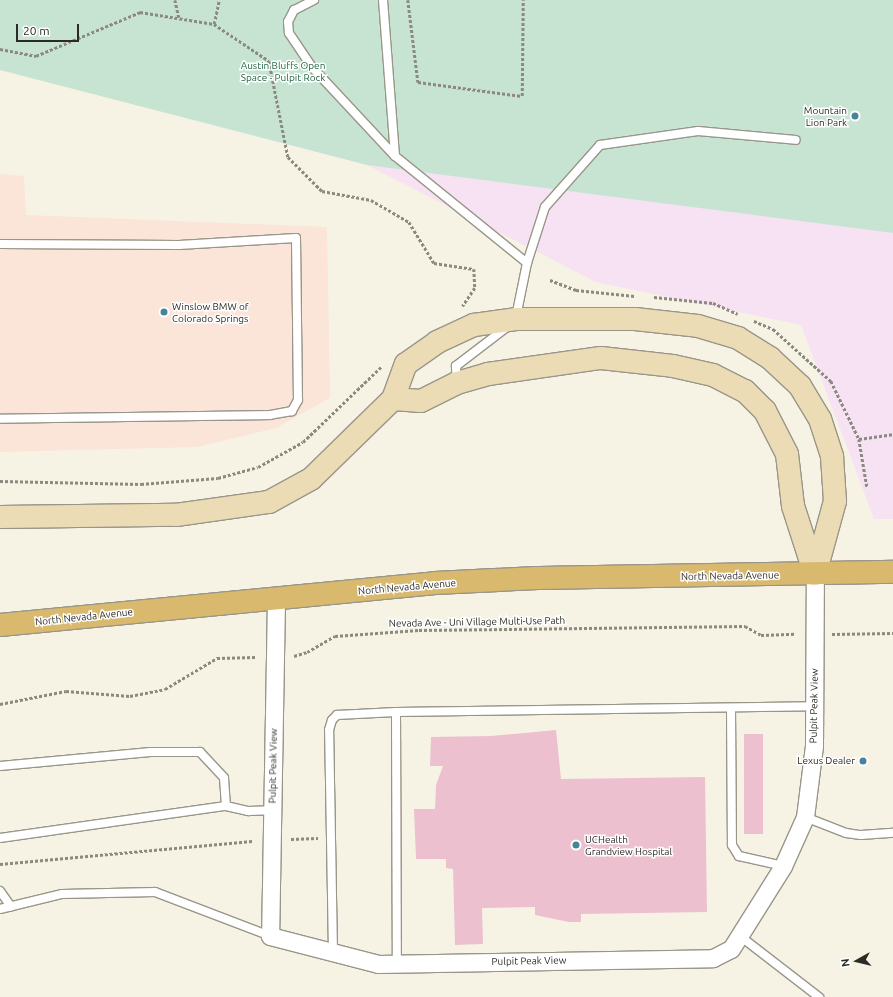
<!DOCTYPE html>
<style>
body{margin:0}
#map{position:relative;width:893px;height:997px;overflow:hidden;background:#f6f3e5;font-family:Ubuntu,sans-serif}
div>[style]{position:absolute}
.commercial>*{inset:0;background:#fbe4d8}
.education>*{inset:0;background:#f6e2f2}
.green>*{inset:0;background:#c7e4d3}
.building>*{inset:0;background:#edc0d0;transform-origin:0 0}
.path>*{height:2.5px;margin-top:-1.25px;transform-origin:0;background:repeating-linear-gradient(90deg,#8c8a80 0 3px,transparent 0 5px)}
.roads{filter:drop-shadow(1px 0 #999689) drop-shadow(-1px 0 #999689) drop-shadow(0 1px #999689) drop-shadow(0 -1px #999689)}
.service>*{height:8px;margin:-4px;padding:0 4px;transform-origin:4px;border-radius:4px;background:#fff}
.minor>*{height:17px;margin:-8.5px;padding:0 8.5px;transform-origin:8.5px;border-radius:8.5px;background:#fff}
.secondary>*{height:22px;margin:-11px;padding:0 11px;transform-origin:11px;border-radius:11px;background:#ecdcb6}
.primary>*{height:22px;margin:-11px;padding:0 11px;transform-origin:11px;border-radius:11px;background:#d9b96d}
.dots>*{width:11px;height:11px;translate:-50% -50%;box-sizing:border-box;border:2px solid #fff;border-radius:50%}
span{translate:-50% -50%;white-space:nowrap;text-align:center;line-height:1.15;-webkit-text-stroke:3px #fff;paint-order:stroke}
.park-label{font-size:10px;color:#226546}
.poi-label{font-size:10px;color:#2b2a24}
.right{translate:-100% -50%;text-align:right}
.left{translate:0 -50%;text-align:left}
.street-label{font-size:10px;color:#2b2a24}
.north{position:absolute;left:837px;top:941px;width:40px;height:40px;-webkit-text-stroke:3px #fff;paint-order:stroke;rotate:262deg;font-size:11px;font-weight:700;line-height:16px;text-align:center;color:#2b2a24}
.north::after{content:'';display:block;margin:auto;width:14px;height:18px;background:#2b2a24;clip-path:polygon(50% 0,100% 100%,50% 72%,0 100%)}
.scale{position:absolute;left:16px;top:24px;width:63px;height:18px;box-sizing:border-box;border:2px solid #2b2a24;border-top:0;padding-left:5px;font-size:12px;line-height:14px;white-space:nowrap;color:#2b2a24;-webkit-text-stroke:3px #fff;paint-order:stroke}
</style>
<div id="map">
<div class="commercial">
<i style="clip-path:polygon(0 174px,24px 176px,26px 215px,327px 227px,330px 398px,276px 428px,197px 447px,0 452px)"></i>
</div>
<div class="education">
<i style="clip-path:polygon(345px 0,893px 0,893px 519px,874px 519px,801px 325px,596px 282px,367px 165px)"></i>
</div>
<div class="green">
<i style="clip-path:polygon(0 0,893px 0,893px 233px,367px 165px,0 70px)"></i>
</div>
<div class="building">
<i style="clip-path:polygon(556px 730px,561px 779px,705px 777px,707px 912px,581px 914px,581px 922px,569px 922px,535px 915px,535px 907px,482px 908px,483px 944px,455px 945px,453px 869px,446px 868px,446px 859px,416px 859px,414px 809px,435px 809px,436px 785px,443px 766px,430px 766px,431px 737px,491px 736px)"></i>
<i style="left:744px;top:734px;width:19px;height:100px"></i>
</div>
<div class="path">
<i style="left:175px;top:0;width:18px;rotate:77deg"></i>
<i style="left:408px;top:0;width:83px;rotate:83deg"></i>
<i style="left:418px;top:82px;width:105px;rotate:7.7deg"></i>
<i style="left:522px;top:96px;width:96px;rotate:-89.4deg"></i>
<i style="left:214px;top:24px;width:25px;rotate:-78deg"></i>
<i style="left:0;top:49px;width:37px;rotate:11deg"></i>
<i style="left:36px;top:56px;width:113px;rotate:-22.9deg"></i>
<i style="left:140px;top:12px;width:75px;rotate:9.2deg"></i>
<i style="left:214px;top:24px;width:66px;rotate:33.9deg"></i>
<i style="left:269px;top:61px;width:98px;rotate:78.8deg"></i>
<i style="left:288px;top:157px;width:48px;rotate:45deg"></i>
<i style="left:322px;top:191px;width:50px;rotate:10.4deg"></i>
<i style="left:371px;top:200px;width:44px;rotate:30.1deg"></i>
<i style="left:409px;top:222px;width:48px;rotate:58.6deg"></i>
<i style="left:434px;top:263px;width:40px;rotate:8.5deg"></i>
<i style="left:474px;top:269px;width:19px;rotate:87deg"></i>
<i style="left:475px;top:288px;width:22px;rotate:124deg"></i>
<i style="left:550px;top:280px;width:28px;rotate:21deg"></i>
<i style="left:576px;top:290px;width:59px;rotate:5.8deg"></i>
<i style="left:654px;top:297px;width:59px;rotate:5.8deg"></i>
<i style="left:713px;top:303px;width:27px;rotate:24deg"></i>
<i style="left:754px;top:321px;width:21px;rotate:23deg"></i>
<i style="left:773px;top:329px;width:78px;rotate:41.9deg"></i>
<i style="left:831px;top:381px;width:64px;rotate:64.2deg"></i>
<i style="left:859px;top:439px;width:49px;rotate:80.5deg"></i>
<i style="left:859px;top:439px;width:34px;rotate:-8deg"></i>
<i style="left:0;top:481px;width:141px;rotate:1.2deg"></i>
<i style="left:141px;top:484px;width:77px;rotate:-4.5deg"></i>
<i style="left:218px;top:478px;width:41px;rotate:-15.4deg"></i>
<i style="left:258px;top:467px;width:51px;rotate:-29.1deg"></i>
<i style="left:303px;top:442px;width:108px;rotate:-43.9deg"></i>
<i style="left:832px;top:634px;width:61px;rotate:-0.9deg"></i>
<i style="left:294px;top:656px;width:14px;rotate:-17deg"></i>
<i style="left:307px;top:652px;width:32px;rotate:-30deg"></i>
<i style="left:335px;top:636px;width:84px;rotate:-4.1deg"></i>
<i style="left:419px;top:630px;width:326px;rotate:-0.7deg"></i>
<i style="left:745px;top:626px;width:18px;rotate:29deg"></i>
<i style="left:761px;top:635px;width:34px;rotate:-2deg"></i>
<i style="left:0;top:704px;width:67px;rotate:-11.1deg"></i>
<i style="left:66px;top:691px;width:64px;rotate:4.5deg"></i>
<i style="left:130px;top:696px;width:36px;rotate:-11deg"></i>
<i style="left:165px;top:689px;width:61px;rotate:-30.8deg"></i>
<i style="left:217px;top:658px;width:40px;rotate:-1.4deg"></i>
<i style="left:291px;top:839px;width:27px;rotate:-2deg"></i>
<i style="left:0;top:864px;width:253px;rotate:-5.2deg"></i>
</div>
<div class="roads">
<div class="service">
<i style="left:314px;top:0;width:22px;rotate:153deg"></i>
<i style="left:294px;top:10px;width:13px;rotate:117deg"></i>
<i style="left:288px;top:22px;width:11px;rotate:85deg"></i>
<i style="left:289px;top:33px;width:40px;rotate:56deg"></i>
<i style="left:311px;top:66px;width:123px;rotate:47deg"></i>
<i style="left:395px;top:156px;width:170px;rotate:39deg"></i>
<i style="left:383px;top:0;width:156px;rotate:85.6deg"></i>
<i style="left:0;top:244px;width:179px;rotate:0.3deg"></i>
<i style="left:179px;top:245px;width:117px;rotate:-3.4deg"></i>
<i style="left:296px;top:238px;width:162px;rotate:89.3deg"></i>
<i style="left:298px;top:400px;width:13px;rotate:119deg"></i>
<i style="left:292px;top:411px;width:22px;rotate:170deg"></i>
<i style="left:270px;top:415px;width:270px;rotate:179.2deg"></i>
<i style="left:516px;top:317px;width:55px;rotate:-78.5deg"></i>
<i style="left:527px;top:263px;width:59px;rotate:-72.2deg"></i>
<i style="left:545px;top:207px;width:83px;rotate:-48.4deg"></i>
<i style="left:600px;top:145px;width:99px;rotate:-8.1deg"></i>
<i style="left:698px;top:131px;width:98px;rotate:5.2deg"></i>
<i style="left:457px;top:382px;width:16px;rotate:-94deg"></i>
<i style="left:456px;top:366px;width:64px;rotate:-37.4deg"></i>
<i style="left:731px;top:708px;width:137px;rotate:89.6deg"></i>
<i style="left:732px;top:845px;width:13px;rotate:58deg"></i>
<i style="left:739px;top:856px;width:45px;rotate:12.8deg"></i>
<i style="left:396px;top:712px;width:251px;rotate:89.8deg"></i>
<i style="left:0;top:766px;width:151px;rotate:-5.3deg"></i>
<i style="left:150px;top:752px;width:50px"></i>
<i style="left:200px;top:752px;width:35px;rotate:47deg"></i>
<i style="left:224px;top:778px;width:28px;rotate:86deg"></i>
<i style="left:226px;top:806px;width:23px;rotate:13deg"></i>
<i style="left:248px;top:811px;width:24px;rotate:-2deg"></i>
<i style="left:805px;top:817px;width:44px;rotate:21.3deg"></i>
<i style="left:846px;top:833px;width:15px;rotate:8deg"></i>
<i style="left:861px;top:835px;width:32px;rotate:-4deg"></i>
<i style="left:0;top:838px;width:228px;rotate:-8.1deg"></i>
<i style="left:0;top:891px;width:19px;rotate:55deg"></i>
<i style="left:0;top:909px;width:64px;rotate:-13.6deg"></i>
<i style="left:62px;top:894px;width:93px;rotate:-1.2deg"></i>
<i style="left:155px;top:892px;width:123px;rotate:20.9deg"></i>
<i style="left:740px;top:936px;width:100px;rotate:37.7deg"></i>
<i style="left:333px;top:953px;width:223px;rotate:-91deg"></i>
<i style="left:329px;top:730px;width:10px;rotate:-73deg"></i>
<i style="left:332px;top:720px;width:7px;rotate:-45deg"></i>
<i style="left:337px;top:715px;width:59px;rotate:-2.9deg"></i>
<i style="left:396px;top:712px;width:418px;rotate:-0.8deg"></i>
</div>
<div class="minor">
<i style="left:276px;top:599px;width:337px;rotate:91deg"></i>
<i style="left:270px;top:936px;width:112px;rotate:14.5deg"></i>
<i style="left:378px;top:964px;width:335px;rotate:-1deg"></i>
<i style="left:713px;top:958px;width:20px;rotate:-27deg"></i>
<i style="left:731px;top:949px;width:98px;rotate:-57.9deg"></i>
<i style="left:783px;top:866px;width:54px;rotate:-65.8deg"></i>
<i style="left:805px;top:817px;width:72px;rotate:-82.8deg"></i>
<i style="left:814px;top:746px;width:172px;rotate:-89.7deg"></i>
</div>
<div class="secondary">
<i style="left:393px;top:399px;width:28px;rotate:4deg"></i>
<i style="left:421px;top:401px;width:40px;rotate:-26.6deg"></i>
<i style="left:457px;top:383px;width:32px;rotate:-16deg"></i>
<i style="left:488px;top:374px;width:114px;rotate:-8.1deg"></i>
<i style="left:601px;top:358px;width:72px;rotate:6.3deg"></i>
<i style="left:673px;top:366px;width:41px;rotate:12.7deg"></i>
<i style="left:713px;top:375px;width:36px;rotate:27deg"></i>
<i style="left:745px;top:391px;width:28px;rotate:45deg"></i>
<i style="left:765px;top:411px;width:48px;rotate:62.9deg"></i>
<i style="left:787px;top:454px;width:52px;rotate:83.4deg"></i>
<i style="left:793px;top:506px;width:71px;rotate:72.1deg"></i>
<i style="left:0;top:517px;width:176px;rotate:-0.7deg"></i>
<i style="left:176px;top:515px;width:94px;rotate:-8deg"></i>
<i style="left:269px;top:502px;width:48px;rotate:-28.7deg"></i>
<i style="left:311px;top:479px;width:115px;rotate:-44.3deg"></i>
<i style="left:393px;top:399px;width:37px;rotate:-70deg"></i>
<i style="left:406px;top:364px;width:38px;rotate:-35deg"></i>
<i style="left:437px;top:342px;width:41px;rotate:-24.7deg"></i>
<i style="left:474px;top:325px;width:42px;rotate:-8.1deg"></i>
<i style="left:516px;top:319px;width:119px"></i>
<i style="left:635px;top:319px;width:63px;rotate:6.3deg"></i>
<i style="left:698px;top:326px;width:42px;rotate:16.7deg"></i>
<i style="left:738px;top:338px;width:38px;rotate:32deg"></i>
<i style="left:770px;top:358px;width:41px;rotate:43deg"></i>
<i style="left:800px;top:386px;width:39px;rotate:59deg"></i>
<i style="left:820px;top:419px;width:40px;rotate:72deg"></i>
<i style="left:832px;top:457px;width:44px;rotate:86.1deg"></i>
<i style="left:835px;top:501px;width:76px;rotate:105.3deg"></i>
</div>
<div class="primary">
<i style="left:0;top:625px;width:437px;rotate:-5.5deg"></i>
<i style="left:435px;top:583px;width:101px;rotate:-2.8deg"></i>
<i style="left:536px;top:578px;width:357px;rotate:-1deg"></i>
</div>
</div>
<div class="dots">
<i style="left:855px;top:116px;background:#468599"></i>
<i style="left:164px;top:312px;background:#468599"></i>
<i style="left:863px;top:761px;background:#468599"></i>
<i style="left:576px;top:845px;background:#468599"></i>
</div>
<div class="park-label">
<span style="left:283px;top:71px">Austin Bluffs Open<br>Space - Pulpit Rock</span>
</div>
<div class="poi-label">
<span class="right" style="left:847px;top:116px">Mountain<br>Lion Park</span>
<span class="left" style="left:172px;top:312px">Winslow BMW of<br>Colorado Springs</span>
<span class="right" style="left:855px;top:761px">Lexus Dealer</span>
<span class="left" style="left:585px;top:845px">UCHealth<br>Grandview Hospital</span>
</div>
<div class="street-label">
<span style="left:730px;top:576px;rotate:-1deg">North Nevada Avenue</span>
<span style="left:407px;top:587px;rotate:-5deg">North Nevada Avenue</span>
<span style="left:84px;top:617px;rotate:-6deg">North Nevada Avenue</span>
<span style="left:477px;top:622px;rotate:-1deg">Nevada Ave - Uni Village Multi-Use Path</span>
<span style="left:814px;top:706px;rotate:-89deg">Pulpit Peak View</span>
<span style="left:273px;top:766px;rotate:-89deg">Pulpit Peak View</span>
<span style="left:529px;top:961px;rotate:-1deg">Pulpit Peak View</span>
</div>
<div class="north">N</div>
<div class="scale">20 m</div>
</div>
